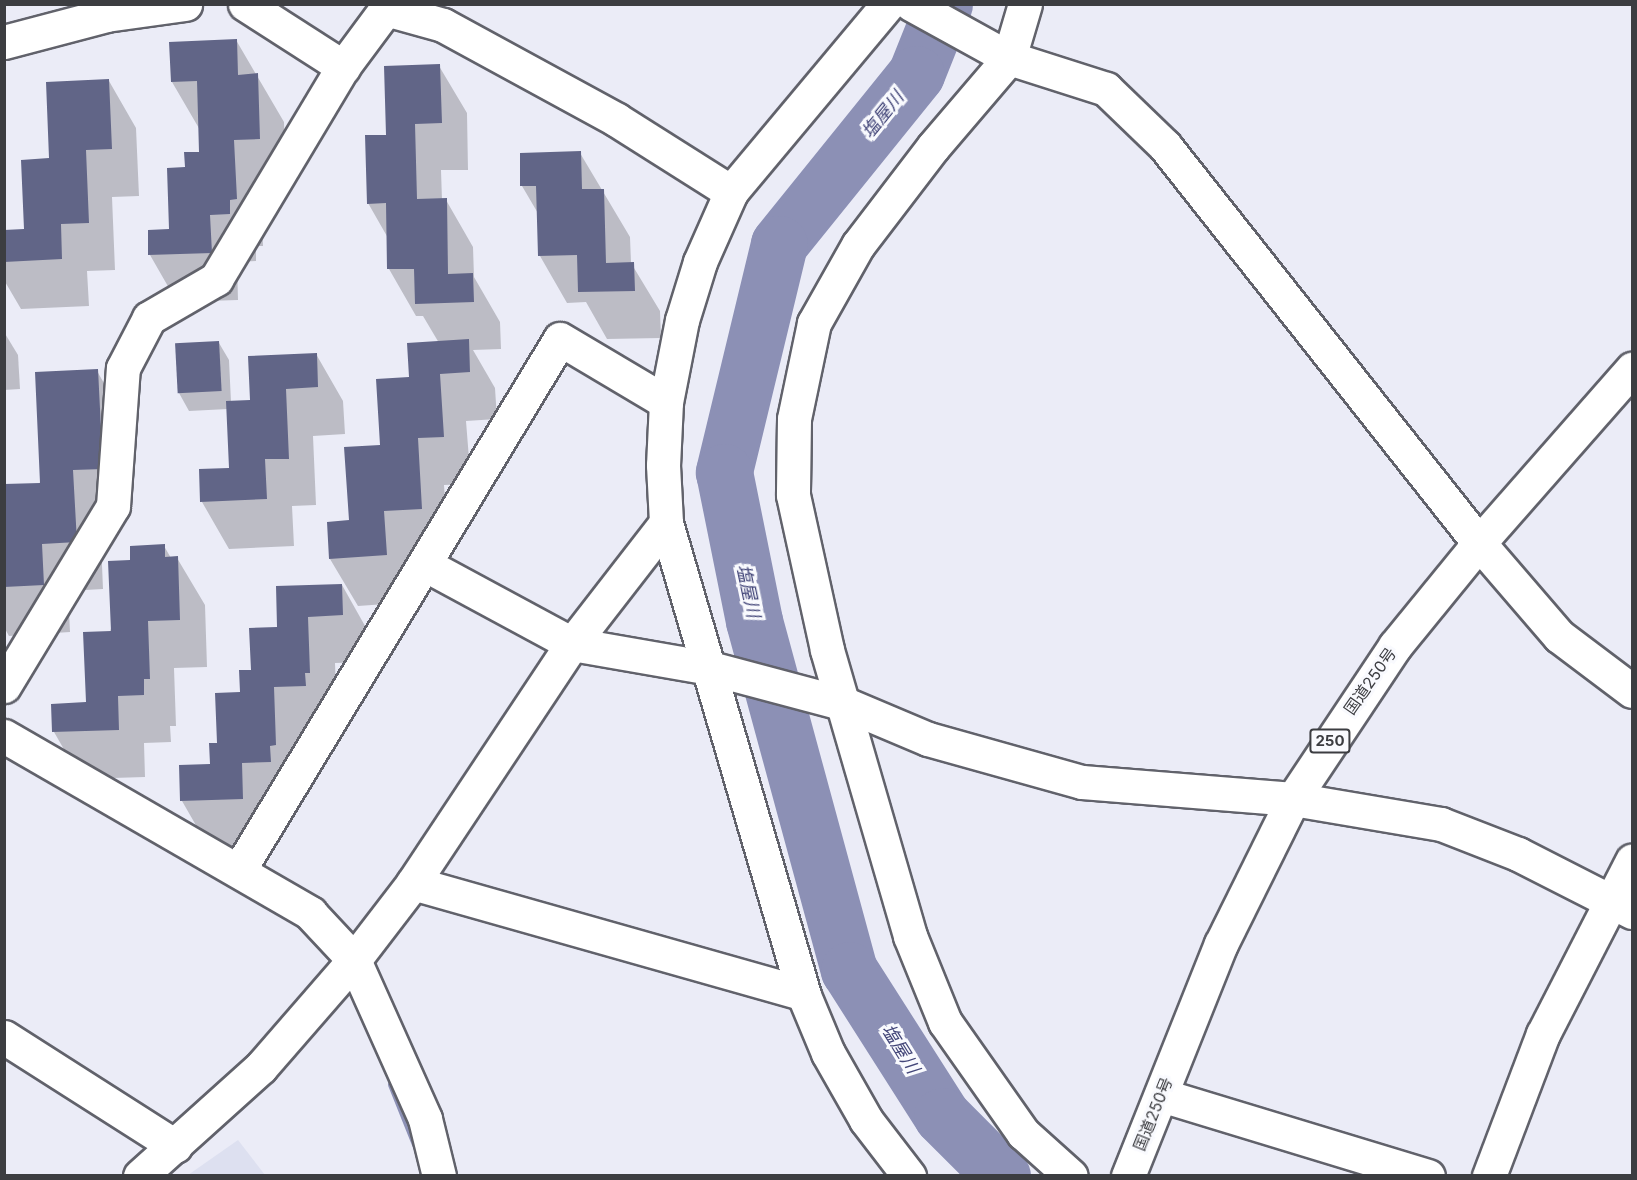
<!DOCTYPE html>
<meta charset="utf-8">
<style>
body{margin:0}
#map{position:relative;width:1637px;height:1180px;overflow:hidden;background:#ebecf7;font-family:Inter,"Noto Sans JP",sans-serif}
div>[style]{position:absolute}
.built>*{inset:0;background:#dde0f0}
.shadow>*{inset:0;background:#0003}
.stream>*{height:9px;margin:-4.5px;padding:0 4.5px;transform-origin:4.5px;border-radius:4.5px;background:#8c90b5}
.river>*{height:57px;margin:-28.5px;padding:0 28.5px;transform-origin:28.5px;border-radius:28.5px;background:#8c90b5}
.building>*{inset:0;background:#616587;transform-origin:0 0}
.roads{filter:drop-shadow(2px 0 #61626b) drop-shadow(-2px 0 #61626b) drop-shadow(0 2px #61626b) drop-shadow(0 -2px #61626b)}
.minor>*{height:33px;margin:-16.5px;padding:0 16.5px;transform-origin:16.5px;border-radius:16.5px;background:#fff}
.trunk>*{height:33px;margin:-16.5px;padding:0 16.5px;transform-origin:16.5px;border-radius:16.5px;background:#fff}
span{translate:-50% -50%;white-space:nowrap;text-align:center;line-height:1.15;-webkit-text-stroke:6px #f9fafe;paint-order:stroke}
.shield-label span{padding:2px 4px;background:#f9fafe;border:2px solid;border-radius:4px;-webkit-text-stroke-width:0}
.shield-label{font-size:15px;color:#3c3d41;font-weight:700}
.street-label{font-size:16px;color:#3c3d41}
.water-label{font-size:18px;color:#424578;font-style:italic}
.frame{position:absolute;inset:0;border:6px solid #3c3d41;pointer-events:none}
</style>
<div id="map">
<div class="built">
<i style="clip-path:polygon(238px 1140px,265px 1175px,188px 1175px)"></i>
</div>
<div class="shadow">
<i style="clip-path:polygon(236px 40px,284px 122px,286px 186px,261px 187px,263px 246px,256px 246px,256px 261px,237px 262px,238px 300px,177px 302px,150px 255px,149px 231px,171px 230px,186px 168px,201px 153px,200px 130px,172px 82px)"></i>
<i style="clip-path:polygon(439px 66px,467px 113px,468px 170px,441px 170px,442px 200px,446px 200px,473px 247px,474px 277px,500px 322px,501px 349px,473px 350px,495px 388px,497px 419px,466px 421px,471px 484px,444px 485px,449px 556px,411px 558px,414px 602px,358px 606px,330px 559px,351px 522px,411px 378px,439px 343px,423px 316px,416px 316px,389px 269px,388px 238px,368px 203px,387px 136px)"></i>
<i style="clip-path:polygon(109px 81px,136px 128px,139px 196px,112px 197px,115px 270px,87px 271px,89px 306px,21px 309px,4px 280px,4px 231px,26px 230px,51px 160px)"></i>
<i style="clip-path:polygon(580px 153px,630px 237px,631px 263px,660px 311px,661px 338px,607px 339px,586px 302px,567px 303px,540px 256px,539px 215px,522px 186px)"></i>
<i style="clip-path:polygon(4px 332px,18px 355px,20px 389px,4px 390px)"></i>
<i style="clip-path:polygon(219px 343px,229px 360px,231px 402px,252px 401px,316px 354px,343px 401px,345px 434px,313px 436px,316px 505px,292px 506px,294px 546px,229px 549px,202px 502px,231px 469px,228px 409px,189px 411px,179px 393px)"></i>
<i style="clip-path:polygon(97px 371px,124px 418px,129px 516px,100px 517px,103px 589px,68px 591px,70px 632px,9px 636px,4px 627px,4px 552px)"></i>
<i style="clip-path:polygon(164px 546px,171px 558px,177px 558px,205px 605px,207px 667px,174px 668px,176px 726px,170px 726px,171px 742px,144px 743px,145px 777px,81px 779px,54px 732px,87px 704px,132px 562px)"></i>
<i style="clip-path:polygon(342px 585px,369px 633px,370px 662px,335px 663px,337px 719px,332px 733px,301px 734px,303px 792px,296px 793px,297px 809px,268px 810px,270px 846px,209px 848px,182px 801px,181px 767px,212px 766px,252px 671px,279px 628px)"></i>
</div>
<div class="stream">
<i style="left:392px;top:1084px;width:65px;rotate:68.2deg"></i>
</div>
<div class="river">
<i style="left:944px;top:4px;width:75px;rotate:111.8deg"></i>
<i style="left:916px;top:74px;width:218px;rotate:128.9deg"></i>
<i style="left:779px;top:244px;width:235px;rotate:103.6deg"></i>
<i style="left:724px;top:472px;width:152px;rotate:78.6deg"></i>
<i style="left:754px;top:621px;width:362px;rotate:74.8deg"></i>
<i style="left:849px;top:970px;width:173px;rotate:57.5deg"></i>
<i style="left:942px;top:1116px;width:85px;rotate:45deg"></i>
</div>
<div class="building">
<i style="clip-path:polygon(237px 39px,238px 75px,258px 73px,260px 139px,234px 140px,237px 199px,230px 200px,230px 214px,210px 215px,212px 253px,148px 255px,148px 230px,169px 229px,167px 168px,185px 167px,184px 152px,199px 152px,197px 81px,171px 82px,169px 42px)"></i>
<i style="clip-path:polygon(440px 64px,442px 123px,415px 124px,417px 199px,447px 198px,448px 274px,473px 273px,474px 302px,415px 304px,414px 269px,387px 269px,386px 203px,367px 204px,365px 135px,386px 135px,384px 66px)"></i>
<i style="clip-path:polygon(109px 79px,112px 149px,86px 150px,89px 223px,61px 224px,62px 259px,4px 262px,4px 230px,24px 229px,21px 160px,49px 158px,46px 82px)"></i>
<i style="clip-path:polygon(581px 151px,582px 189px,604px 189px,606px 263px,634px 262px,635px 291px,578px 292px,577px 255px,538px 256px,536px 186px,520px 186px,520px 153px)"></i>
<i style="clip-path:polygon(469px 339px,470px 372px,440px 374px,444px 437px,418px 438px,422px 509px,384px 511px,387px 555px,329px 559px,327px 522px,349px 520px,344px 447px,380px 445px,376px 379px,409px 377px,407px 343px)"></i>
<i style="left:219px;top:341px;width:50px;height:44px;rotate:87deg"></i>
<i style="clip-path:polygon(317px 353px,318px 387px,286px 389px,289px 459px,265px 459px,267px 499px,200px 502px,199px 469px,229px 468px,226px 401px,250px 400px,248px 356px)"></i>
<i style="clip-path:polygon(98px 369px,103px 469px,73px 470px,77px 542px,42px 544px,44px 585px,4px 587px,4px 484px,40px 483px,35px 372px)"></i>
<i style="clip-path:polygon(165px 544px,165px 557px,178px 556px,180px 620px,148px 621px,150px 679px,144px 679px,144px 695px,118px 696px,119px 730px,52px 732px,51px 704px,86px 702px,83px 632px,111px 631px,108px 561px,130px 560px,130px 546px)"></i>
<i style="clip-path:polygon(342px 584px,343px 615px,308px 617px,310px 673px,305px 673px,306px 686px,274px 687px,276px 745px,270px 746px,271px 762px,242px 763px,243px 799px,180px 801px,179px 765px,210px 764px,209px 743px,217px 743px,215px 693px,240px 692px,239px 670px,251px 670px,249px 628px,277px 627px,276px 586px)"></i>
</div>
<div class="roads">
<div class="minor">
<i style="left:245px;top:4px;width:117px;rotate:32.7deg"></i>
<i style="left:888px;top:4px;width:245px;rotate:129.9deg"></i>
<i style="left:731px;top:192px;width:77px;rotate:113.9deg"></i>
<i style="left:700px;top:262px;width:61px;rotate:107.2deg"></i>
<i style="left:682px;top:320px;width:84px;rotate:101deg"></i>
<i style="left:666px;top:402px;width:63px;rotate:92.7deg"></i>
<i style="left:663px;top:465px;width:58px;rotate:87deg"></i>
<i style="left:666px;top:523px;width:490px;rotate:73.7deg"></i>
<i style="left:803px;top:993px;width:65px;rotate:67.4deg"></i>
<i style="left:828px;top:1053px;width:77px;rotate:60.4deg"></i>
<i style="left:866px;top:1120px;width:71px;rotate:52.5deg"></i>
<i style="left:911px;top:4px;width:112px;rotate:28.9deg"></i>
<i style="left:1009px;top:58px;width:102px;rotate:17.7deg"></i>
<i style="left:1106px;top:89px;width:82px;rotate:44deg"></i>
<i style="left:1165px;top:146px;width:506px;rotate:51.66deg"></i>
<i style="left:1479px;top:543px;width:123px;rotate:49.3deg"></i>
<i style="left:1559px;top:636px;width:91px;rotate:37deg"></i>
<i style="left:1025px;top:4px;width:56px;rotate:106.5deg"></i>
<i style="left:1009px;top:58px;width:117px;rotate:130.5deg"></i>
<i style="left:933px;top:147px;width:123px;rotate:127.4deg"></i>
<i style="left:858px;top:245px;width:90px;rotate:119.4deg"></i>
<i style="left:814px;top:323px;width:98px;rotate:101.8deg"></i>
<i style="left:794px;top:419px;width:76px;rotate:90.8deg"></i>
<i style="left:793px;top:495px;width:159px;rotate:77.6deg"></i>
<i style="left:827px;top:650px;width:298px;rotate:73.8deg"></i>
<i style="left:910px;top:936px;width:93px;rotate:67.9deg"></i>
<i style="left:945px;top:1022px;width:136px;rotate:54.9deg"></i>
<i style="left:1023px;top:1133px;width:64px;rotate:41.9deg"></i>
<i style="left:4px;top:42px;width:106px;rotate:-14.8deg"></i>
<i style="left:106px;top:15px;width:80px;rotate:-7.9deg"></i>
<i style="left:426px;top:565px;width:166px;rotate:28.4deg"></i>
<i style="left:572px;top:644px;width:140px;rotate:9.9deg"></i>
<i style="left:710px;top:668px;width:140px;rotate:14.9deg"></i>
<i style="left:845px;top:704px;width:90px;rotate:22.9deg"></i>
<i style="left:928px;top:739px;width:160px;rotate:15.6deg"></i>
<i style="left:1082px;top:782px;width:212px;rotate:4.6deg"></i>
<i style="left:1293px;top:799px;width:150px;rotate:9.6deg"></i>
<i style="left:1441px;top:824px;width:83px;rotate:21.3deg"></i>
<i style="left:1518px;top:854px;width:128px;rotate:27deg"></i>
<i style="left:4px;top:686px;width:210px;rotate:-58.8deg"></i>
<i style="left:113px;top:506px;width:138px;rotate:-85.9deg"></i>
<i style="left:123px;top:368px;width:56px;rotate:-62.5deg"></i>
<i style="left:149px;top:318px;width:78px;rotate:-30.2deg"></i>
<i style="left:216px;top:279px;width:247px;rotate:-59.1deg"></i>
<i style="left:343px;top:67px;width:72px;rotate:-53.4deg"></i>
<i style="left:386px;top:9px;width:59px;rotate:15.7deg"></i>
<i style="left:443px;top:25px;width:198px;rotate:28.6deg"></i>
<i style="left:617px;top:120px;width:135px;rotate:32.3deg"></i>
<i style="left:4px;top:736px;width:354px;rotate:30deg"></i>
<i style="left:310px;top:913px;width:64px;rotate:46.9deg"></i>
<i style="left:354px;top:960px;width:174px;rotate:65.9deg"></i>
<i style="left:425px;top:1119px;width:59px;rotate:76.2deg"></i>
<i style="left:239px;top:870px;width:620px;rotate:-58.85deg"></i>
<i style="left:560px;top:339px;width:123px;rotate:30.7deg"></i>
<i style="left:413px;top:883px;width:405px;rotate:15.8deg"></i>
<i style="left:4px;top:1037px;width:203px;rotate:32.5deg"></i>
<i style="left:1161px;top:1095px;width:279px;rotate:16.9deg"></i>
<i style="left:140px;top:1176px;width:163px;rotate:-42deg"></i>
<i style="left:261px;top:1067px;width:142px;rotate:-49deg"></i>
<i style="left:354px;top:960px;width:97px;rotate:-52.5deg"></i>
<i style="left:413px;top:883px;width:287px;rotate:-56.4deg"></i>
<i style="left:572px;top:644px;width:153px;rotate:-52.2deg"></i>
<i style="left:1489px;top:1176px;width:152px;rotate:-69.2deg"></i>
<i style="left:1543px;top:1034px;width:195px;rotate:-62.8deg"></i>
</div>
<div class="trunk">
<i style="left:1128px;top:1176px;width:250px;rotate:-68.2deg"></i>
<i style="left:1221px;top:944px;width:162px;rotate:-63.6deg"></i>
<i style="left:1293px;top:799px;width:184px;rotate:-56.3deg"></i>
<i style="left:1395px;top:646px;width:133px;rotate:-50.8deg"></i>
<i style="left:1479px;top:543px;width:232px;rotate:-48.7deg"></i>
</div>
</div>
<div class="shield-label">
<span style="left:1330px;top:741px">250</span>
</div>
<div class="street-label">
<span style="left:1370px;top:681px;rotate:-55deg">国道250号</span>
<span style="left:1153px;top:1114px;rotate:-68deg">国道250号</span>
</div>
<div class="water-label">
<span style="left:883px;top:115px;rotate:-51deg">塩屋川</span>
<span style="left:748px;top:591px;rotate:78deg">塩屋川</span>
<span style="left:900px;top:1049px;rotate:58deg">塩屋川</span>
</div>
<div class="frame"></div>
</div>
